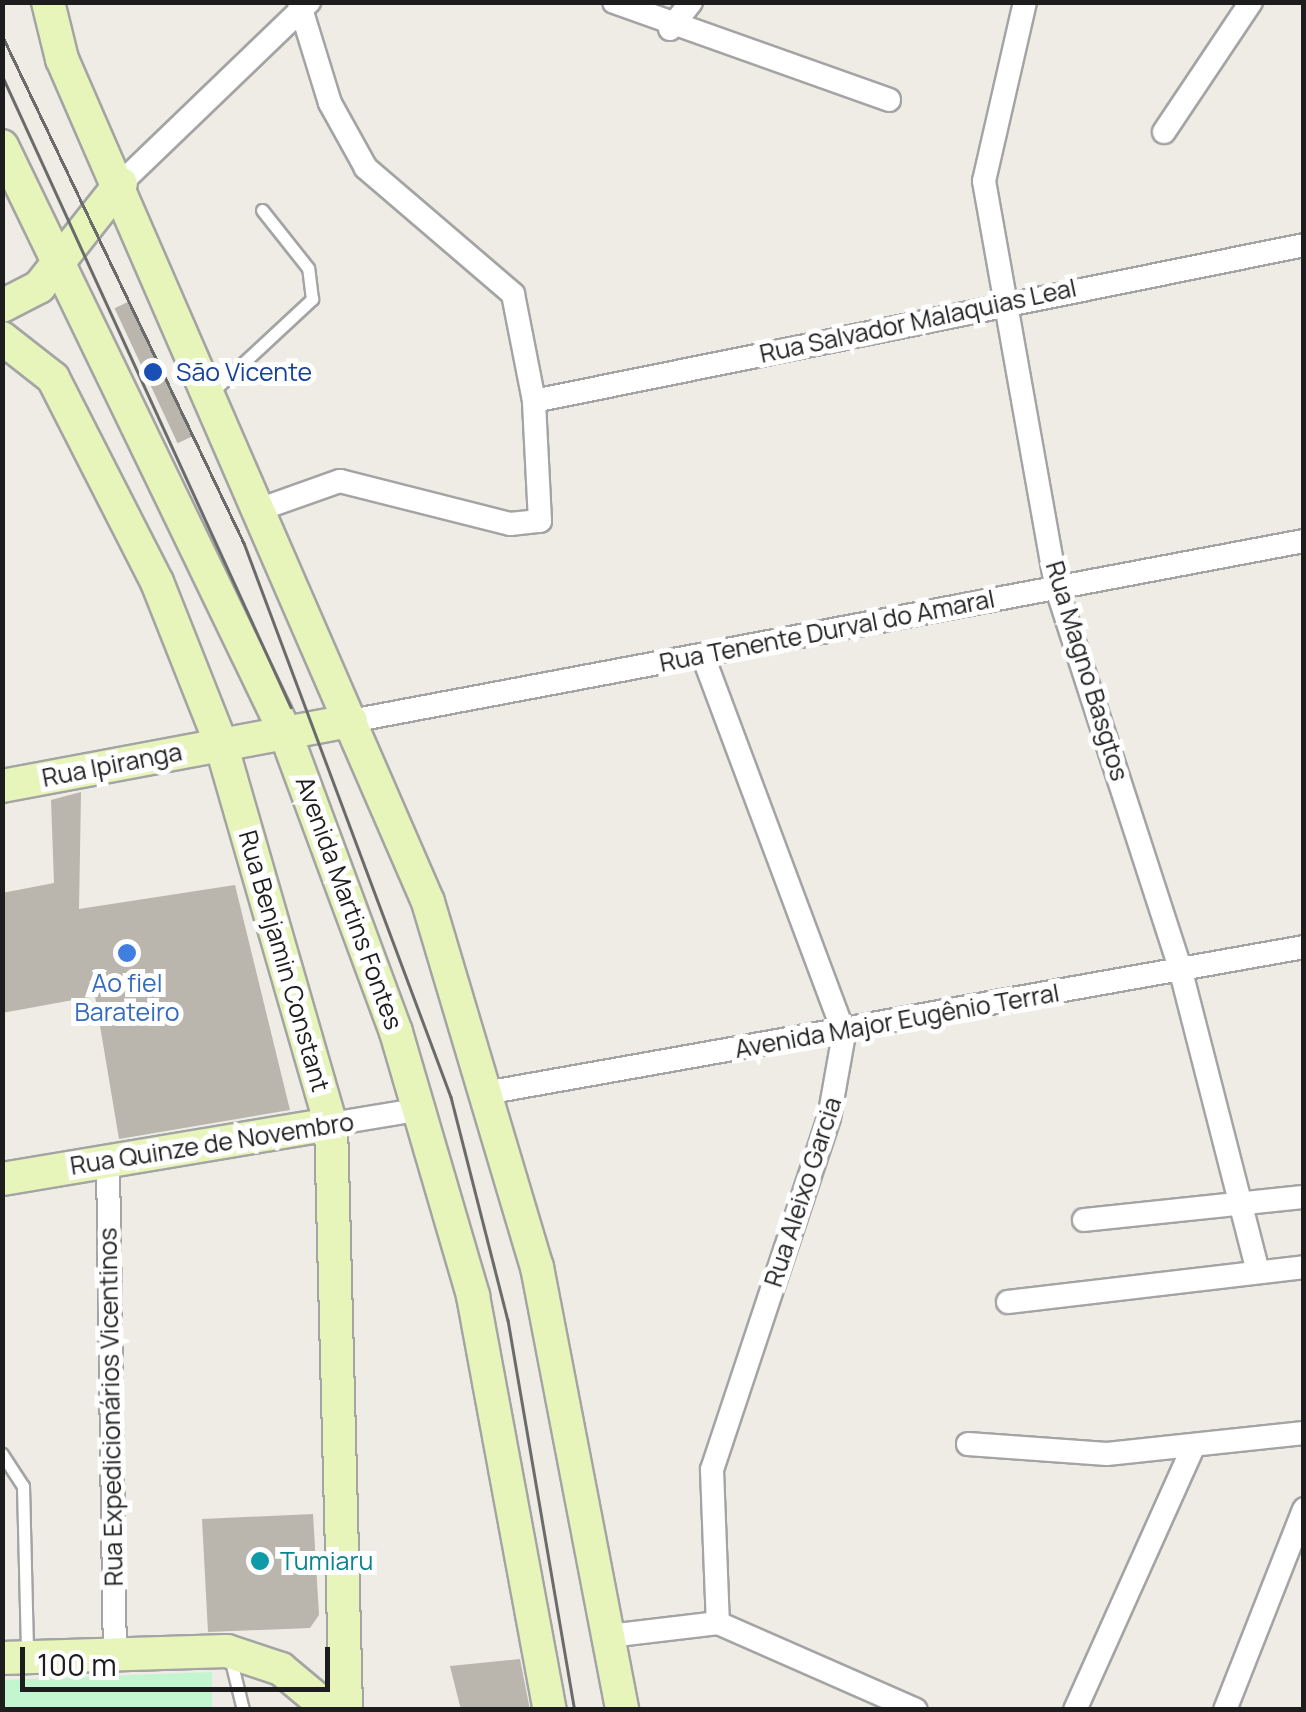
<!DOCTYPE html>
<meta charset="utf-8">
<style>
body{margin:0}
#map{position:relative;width:1306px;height:1712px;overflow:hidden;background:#eeece4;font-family:Manrope,sans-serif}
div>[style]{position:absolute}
.park>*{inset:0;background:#c3f5d0}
.building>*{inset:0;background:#bab5ad;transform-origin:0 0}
.roads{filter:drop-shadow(2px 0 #a4a4a4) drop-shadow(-2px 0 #a4a4a4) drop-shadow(0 2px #a4a4a4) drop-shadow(0 -2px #a4a4a4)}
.lane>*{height:11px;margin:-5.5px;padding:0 5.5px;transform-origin:5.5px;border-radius:5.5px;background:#fff}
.street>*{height:22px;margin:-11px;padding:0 11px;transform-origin:11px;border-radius:11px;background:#fff}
.secondary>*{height:32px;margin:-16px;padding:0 16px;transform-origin:16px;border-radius:16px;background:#e7f5bb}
.tram>*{height:2.5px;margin:-1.25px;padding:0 1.25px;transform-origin:1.25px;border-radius:1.25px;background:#6b6b6b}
.dots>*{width:28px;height:28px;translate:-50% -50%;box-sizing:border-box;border:5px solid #fff;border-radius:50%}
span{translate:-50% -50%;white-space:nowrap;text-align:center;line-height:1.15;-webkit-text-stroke:10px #fff;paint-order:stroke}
.street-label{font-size:25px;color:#1d1d1d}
.transit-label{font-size:25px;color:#164399}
.left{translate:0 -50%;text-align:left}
.shop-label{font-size:25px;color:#366cbe}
.culture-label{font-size:25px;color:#0d838f}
.frame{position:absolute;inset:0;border:5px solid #1d1d1d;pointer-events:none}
.scale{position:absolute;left:20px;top:1647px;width:310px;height:45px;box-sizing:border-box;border:5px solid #1d1d1d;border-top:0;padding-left:12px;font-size:30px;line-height:35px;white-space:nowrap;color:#1d1d1d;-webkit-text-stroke:8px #fff;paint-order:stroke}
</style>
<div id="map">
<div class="park">
<i style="clip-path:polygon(212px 1672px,212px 1709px,3px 1709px,3px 1680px)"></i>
</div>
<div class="building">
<i style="left:130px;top:301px;width:149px;height:17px;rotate:65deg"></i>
<i style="clip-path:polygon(81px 792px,79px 909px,235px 885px,290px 1110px,119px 1139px,95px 996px,2px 1013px,2px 893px,54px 883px,51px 800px)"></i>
<i style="clip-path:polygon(313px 1514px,319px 1615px,310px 1628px,208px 1632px,202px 1519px)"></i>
<i style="clip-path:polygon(520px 1659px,530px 1710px,461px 1710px,450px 1666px)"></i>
</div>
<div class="roads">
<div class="lane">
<i style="left:212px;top:392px;width:137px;rotate:-42.9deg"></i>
<i style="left:312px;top:299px;width:31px;rotate:-97deg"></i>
<i style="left:308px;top:268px;width:74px;rotate:-128.4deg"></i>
<i style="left:2px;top:1454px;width:38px;rotate:57deg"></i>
<i style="left:23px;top:1486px;width:167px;rotate:88.6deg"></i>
<i style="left:231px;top:1661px;width:50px;rotate:76.2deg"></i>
</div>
<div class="street">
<i style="left:614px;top:2px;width:292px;rotate:19.6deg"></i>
<i style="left:1025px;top:2px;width:184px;rotate:102.9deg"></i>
<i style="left:984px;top:181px;width:411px;rotate:79.9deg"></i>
<i style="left:1056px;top:586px;width:402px;rotate:72deg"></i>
<i style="left:1180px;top:968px;width:313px;rotate:75.6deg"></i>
<i style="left:670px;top:29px;width:34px;rotate:-52deg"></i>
<i style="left:1164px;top:132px;width:156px;rotate:-56.2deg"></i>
<i style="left:121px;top:183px;width:261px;rotate:-43.9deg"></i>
<i style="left:534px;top:401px;width:786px;rotate:-11.45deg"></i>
<i style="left:258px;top:510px;width:87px;rotate:-19.5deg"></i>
<i style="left:340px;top:481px;width:175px;rotate:14.2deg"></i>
<i style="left:510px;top:524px;width:30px;rotate:-6deg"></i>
<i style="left:540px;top:521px;width:120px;rotate:-92.9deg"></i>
<i style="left:534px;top:401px;width:109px;rotate:-101.1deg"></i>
<i style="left:513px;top:294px;width:194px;rotate:-139.4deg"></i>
<i style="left:366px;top:168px;width:74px;rotate:-119deg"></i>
<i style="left:330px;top:103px;width:106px;rotate:-107.1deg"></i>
<i style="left:703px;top:656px;width:403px;rotate:69.5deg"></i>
<i style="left:844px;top:1034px;width:85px;rotate:100.1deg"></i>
<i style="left:829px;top:1118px;width:371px;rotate:108.4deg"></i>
<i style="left:712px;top:1470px;width:153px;rotate:87.8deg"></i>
<i style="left:351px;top:721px;width:970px;rotate:-10.7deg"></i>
<i style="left:491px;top:1092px;width:826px;rotate:-10.11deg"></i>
<i style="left:331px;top:1124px;width:93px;rotate:-9.3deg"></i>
<i style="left:108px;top:1161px;width:493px;rotate:89.2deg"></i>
<i style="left:1084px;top:1220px;width:221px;rotate:-6deg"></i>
<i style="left:1008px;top:1302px;width:298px;rotate:-6.7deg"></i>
<i style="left:968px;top:1444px;width:139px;rotate:4.1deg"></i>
<i style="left:1107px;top:1454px;width:198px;rotate:-6.1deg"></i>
<i style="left:609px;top:1636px;width:110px;rotate:-6.8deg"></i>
<i style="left:718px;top:1623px;width:216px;rotate:23.7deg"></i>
<i style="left:1075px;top:1710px;width:288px;rotate:-65.8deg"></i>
<i style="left:1225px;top:1710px;width:216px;rotate:-68.5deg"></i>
</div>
<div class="secondary">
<i style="left:48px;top:2px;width:59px;rotate:76.2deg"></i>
<i style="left:62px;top:59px;width:919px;rotate:66.53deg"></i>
<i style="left:428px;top:902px;width:381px;rotate:73.4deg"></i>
<i style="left:537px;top:1267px;width:451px;rotate:79.1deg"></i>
<i style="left:2px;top:146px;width:651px;rotate:64.22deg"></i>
<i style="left:285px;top:732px;width:320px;rotate:69.7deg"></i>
<i style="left:396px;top:1032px;width:275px;rotate:73.7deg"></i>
<i style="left:473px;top:1296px;width:421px;rotate:79.5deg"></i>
<i style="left:2px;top:306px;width:42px;rotate:-27.2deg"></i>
<i style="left:39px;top:287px;width:132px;rotate:-51.7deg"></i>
<i style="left:2px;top:338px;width:65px;rotate:38.1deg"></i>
<i style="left:53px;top:378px;width:229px;rotate:63deg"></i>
<i style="left:157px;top:582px;width:174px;rotate:68.4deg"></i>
<i style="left:221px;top:744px;width:396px;rotate:73.9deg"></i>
<i style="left:331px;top:1124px;width:586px;rotate:88.53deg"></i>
<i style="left:2px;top:786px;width:355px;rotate:-10.6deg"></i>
<i style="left:2px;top:1179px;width:334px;rotate:-9.5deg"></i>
<i style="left:2px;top:1658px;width:225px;rotate:-1.8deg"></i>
<i style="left:227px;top:1651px;width:57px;rotate:18.4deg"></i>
<i style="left:281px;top:1669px;width:64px;rotate:39.9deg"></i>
</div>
</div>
<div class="tram">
<i style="left:2px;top:35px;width:563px;rotate:64.53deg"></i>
<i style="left:244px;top:543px;width:591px;rotate:69.51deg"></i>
<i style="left:451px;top:1097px;width:230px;rotate:75.7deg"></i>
<i style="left:508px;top:1320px;width:396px;rotate:80.3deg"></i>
<i style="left:2px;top:75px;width:695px;rotate:65.43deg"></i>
</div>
<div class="dots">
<i style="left:153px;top:372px;background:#1a4fb4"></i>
<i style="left:127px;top:953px;background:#3f7fe0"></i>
<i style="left:260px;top:1561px;background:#0f9aa8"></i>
</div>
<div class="street-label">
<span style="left:918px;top:321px;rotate:-12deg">Rua Salvador Malaquias Leal</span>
<span style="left:827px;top:631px;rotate:-11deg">Rua Tenente Durval do Amaral</span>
<span style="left:1087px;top:671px;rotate:73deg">Rua Magno Basgtos</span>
<span style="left:112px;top:765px;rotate:-11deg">Rua Ipiranga</span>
<span style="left:349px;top:903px;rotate:70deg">Avenida Martins Fontes</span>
<span style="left:284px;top:961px;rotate:74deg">Rua Benjamin Constant</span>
<span style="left:897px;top:1021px;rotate:-10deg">Avenida Major Eugênio Terral</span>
<span style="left:212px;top:1144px;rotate:-9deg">Rua Quinze de Novembro</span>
<span style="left:803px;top:1192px;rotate:-72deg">Rua Aleixo Garcia</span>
<span style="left:111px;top:1407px;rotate:-91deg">Rua Expedicionários Vicentinos</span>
</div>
<div class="transit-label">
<span class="left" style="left:176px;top:372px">São Vicente</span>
</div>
<div class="shop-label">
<span style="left:127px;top:998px">Ao fiel<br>Barateiro</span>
</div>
<div class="culture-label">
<span class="left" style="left:280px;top:1561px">Tumiaru</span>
</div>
<div class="frame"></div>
<div class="scale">100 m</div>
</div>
